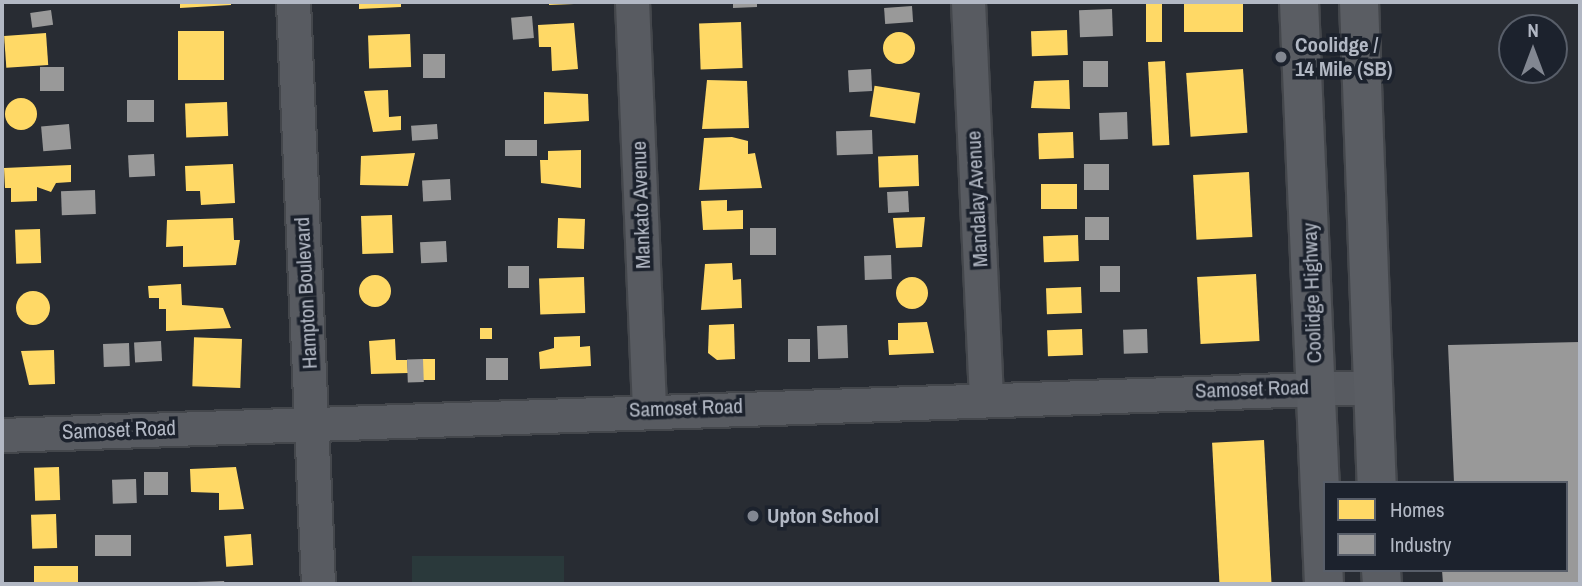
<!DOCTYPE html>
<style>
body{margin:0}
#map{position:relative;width:1582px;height:586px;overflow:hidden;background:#282c33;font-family:"Archivo Narrow",sans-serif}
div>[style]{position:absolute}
.green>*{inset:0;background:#2a393b;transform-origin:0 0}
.homes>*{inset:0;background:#ffd966;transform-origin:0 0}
.round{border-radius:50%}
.industry>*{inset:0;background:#999;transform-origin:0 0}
.roads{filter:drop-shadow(2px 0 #44474c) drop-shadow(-2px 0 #44474c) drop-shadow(0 2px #44474c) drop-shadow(0 -2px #44474c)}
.minor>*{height:33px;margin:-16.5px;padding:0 16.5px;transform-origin:16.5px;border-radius:16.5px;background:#585b61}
.major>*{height:38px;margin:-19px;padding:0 19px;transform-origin:19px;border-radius:19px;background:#5a5d63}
.dots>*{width:19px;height:19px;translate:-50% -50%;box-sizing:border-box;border:4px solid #1c222d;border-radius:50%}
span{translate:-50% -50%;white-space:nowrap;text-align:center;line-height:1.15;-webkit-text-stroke:7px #1c222d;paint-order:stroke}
.poi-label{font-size:21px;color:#b2b8c4;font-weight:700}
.left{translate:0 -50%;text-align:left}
.street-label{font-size:21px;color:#b2b8c4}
.frame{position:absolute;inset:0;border:4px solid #b2b8c4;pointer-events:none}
.legend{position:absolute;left:1323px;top:481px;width:245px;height:91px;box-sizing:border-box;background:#1c222d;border:2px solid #585e69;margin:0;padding:9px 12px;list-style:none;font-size:21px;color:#b2b8c4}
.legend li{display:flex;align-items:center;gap:14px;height:35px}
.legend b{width:35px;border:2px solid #585e69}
.north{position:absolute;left:1498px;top:14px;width:70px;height:70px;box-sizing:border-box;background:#1c222d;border:2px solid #585e69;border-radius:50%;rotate:0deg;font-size:19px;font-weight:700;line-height:28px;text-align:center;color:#b2b8c4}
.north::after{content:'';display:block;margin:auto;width:24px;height:32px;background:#828791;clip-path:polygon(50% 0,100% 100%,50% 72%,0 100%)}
</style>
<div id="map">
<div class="green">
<i style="left:564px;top:556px;width:28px;height:152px;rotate:90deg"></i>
</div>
<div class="homes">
<i style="clip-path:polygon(180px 2px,231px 2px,231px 5px,180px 8px)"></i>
<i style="clip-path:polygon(359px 2px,401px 2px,401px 7px,359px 9px)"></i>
<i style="clip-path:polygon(549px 2px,574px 2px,574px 4px,549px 5px)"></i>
<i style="left:1146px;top:2px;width:16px;height:40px"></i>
<i style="left:1184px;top:2px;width:59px;height:30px"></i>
<i style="left:741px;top:22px;width:46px;height:42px;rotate:88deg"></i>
<i style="clip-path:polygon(574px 23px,578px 69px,552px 71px,551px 47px,539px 47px,538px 25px)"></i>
<i style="left:1067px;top:30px;width:25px;height:36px;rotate:88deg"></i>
<i style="left:178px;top:31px;width:46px;height:49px"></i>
<i class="round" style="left:883px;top:32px;width:32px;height:32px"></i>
<i style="left:46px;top:33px;width:32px;height:42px;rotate:86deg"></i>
<i style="left:410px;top:34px;width:33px;height:42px;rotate:88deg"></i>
<i style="left:1165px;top:61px;width:84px;height:17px;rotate:87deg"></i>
<i style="left:1243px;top:69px;width:64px;height:57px;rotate:86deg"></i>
<i style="clip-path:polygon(707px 80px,747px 81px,749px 128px,702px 129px)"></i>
<i style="clip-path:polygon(1069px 80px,1070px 109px,1031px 108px,1034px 81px)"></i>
<i style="clip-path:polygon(388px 90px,389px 117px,401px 116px,401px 130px,373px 132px,364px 91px)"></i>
<i style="clip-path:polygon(544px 92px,588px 94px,589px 121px,544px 124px)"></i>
<i style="left:920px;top:93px;width:31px;height:46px;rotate:99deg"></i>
<i class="round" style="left:5px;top:98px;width:32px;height:32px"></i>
<i style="left:227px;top:102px;width:34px;height:42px;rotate:88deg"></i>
<i style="left:1073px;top:132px;width:26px;height:35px;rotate:88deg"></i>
<i style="clip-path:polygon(732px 137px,748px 141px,748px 154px,755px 153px,762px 188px,699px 190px,704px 138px)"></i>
<i style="clip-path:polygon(581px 150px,581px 188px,541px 183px,540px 160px,548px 160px,548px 151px)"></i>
<i style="clip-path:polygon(415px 153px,408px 186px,360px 185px,361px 156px)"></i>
<i style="left:918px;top:155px;width:31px;height:40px;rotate:88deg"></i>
<i style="clip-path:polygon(233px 164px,235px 203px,201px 205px,200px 191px,186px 191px,185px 166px)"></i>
<i style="clip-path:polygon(71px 165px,71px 182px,56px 183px,51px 192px,37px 187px,37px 201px,11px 202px,11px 188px,5px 188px,4px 168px)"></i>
<i style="left:1249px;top:172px;width:65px;height:56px;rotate:87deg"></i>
<i style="left:1077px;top:184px;width:25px;height:36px;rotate:90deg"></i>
<i style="clip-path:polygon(727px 200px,727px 211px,743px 210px,743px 229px,703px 230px,701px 201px)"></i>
<i style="left:392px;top:215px;width:38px;height:31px;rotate:88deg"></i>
<i style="clip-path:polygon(925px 217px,922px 247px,896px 248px,893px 218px)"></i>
<i style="clip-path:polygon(233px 218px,234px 240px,240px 240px,236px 265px,183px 267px,183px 246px,166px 247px,167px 220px)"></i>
<i style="left:585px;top:219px;width:30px;height:27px;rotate:92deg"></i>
<i style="left:40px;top:229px;width:34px;height:25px;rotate:88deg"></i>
<i style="left:1078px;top:235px;width:26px;height:35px;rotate:88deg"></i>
<i style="clip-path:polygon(732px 263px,733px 280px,741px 279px,742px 308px,701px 310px,705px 264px)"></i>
<i style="left:1256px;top:274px;width:67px;height:59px;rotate:87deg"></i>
<i class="round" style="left:359px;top:275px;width:32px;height:32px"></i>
<i class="round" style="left:896px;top:277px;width:32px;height:32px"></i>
<i style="left:584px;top:277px;width:36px;height:45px;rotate:88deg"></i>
<i style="clip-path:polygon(181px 284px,182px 305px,223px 308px,231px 328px,166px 331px,166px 309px,159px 309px,159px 298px,149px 298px,148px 286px)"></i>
<i style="left:1081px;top:287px;width:26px;height:35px;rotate:88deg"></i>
<i class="round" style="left:16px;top:291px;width:34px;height:34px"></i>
<i style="clip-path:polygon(927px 322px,934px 353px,889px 355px,888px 340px,898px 340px,898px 323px)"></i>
<i style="clip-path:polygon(734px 324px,735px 359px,717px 360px,708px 353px,709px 325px)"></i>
<i style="left:480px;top:328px;width:12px;height:11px"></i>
<i style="left:1082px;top:329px;width:26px;height:35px;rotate:88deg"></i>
<i style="clip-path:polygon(580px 336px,580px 347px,590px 346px,591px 366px,540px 369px,539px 352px,554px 348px,554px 337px)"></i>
<i style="left:242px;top:339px;width:49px;height:48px;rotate:92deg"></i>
<i style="clip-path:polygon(395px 339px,396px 360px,407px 360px,408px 373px,371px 374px,369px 341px)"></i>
<i style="clip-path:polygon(54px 350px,55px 384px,29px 385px,21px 351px)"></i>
<i style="left:423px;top:359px;width:12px;height:21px"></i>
<i style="left:1264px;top:440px;width:144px;height:52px;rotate:87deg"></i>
<i style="left:59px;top:467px;width:33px;height:25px;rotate:88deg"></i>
<i style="clip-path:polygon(236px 467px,244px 509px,219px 510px,219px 493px,191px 492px,190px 469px)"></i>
<i style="left:56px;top:514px;width:34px;height:25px;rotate:88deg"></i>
<i style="left:251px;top:534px;width:31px;height:27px;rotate:86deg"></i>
<i style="left:78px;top:566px;width:18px;height:44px;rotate:90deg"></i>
</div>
<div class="industry">
<i style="clip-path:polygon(733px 2px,757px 2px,757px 7px,733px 8px)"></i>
<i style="left:912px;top:6px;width:16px;height:28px;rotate:86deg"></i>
<i style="left:1112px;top:9px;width:27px;height:33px;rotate:88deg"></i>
<i style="left:51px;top:10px;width:15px;height:21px;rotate:82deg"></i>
<i style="left:532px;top:16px;width:22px;height:21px;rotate:85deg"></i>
<i style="left:423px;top:54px;width:22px;height:24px"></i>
<i style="left:1083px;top:61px;width:25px;height:26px"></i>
<i style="left:40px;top:67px;width:24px;height:24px"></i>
<i style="left:871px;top:69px;width:22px;height:23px;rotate:87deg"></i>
<i style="left:154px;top:100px;width:22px;height:27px;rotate:90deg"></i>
<i style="left:1127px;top:112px;width:27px;height:28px;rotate:88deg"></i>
<i style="left:69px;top:124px;width:25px;height:28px;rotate:85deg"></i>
<i style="left:437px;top:124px;width:15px;height:26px;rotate:86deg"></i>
<i style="left:872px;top:130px;width:24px;height:36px;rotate:88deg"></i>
<i style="left:537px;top:140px;width:16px;height:32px;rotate:90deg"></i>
<i style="left:154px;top:154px;width:22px;height:26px;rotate:87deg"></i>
<i style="left:1109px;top:164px;width:26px;height:25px;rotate:90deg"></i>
<i style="left:450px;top:179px;width:21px;height:28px;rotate:87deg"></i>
<i style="left:95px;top:190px;width:24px;height:34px;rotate:88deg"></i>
<i style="left:908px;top:191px;width:21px;height:21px;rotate:87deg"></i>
<i style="left:1085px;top:217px;width:24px;height:23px"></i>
<i style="left:750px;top:228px;width:26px;height:27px"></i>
<i style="left:446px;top:241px;width:21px;height:26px;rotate:87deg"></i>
<i style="left:891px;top:255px;width:24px;height:27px;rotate:88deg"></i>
<i style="left:508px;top:266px;width:21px;height:22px"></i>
<i style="left:1100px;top:266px;width:20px;height:26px"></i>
<i style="left:847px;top:325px;width:33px;height:30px;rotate:88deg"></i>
<i style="left:1147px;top:329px;width:24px;height:24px;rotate:88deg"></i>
<i style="left:788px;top:339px;width:22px;height:23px"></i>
<i style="left:161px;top:341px;width:20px;height:27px;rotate:87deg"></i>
<i style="clip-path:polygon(1580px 342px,1580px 584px,1443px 584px,1442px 570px,1566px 570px,1566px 483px,1454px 483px,1448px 345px)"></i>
<i style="left:129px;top:343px;width:23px;height:26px;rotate:88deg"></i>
<i style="left:508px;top:358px;width:22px;height:22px;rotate:90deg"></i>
<i style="left:423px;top:359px;width:23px;height:16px;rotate:88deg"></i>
<i style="left:168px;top:472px;width:23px;height:24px;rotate:90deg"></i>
<i style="left:136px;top:479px;width:24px;height:24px;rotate:88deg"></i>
<i style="left:131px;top:535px;width:21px;height:36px;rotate:90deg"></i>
<i style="clip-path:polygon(224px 581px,225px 584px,197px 584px,196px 582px)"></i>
</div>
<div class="roads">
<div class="minor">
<i style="left:293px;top:2px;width:583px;rotate:87.54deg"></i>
<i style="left:632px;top:2px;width:407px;rotate:87.6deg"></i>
<i style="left:968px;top:2px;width:395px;rotate:87.4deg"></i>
<i style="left:2px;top:435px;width:1369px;rotate:-2.01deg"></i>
</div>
<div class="major">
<i style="left:1299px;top:2px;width:583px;rotate:87.54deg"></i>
<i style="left:1359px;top:2px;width:481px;rotate:87.9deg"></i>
<i style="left:1381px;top:570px;width:14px;rotate:86deg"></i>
</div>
</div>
<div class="dots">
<i style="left:1281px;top:57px;background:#828791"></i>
<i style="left:753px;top:516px;background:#828791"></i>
</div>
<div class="poi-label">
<span class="left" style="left:1295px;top:57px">Coolidge /<br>14 Mile (SB)</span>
<span class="left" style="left:767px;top:516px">Upton School</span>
</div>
<div class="street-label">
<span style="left:977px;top:199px;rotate:-93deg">Mandalay Avenue</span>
<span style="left:641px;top:205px;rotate:-92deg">Mankato Avenue</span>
<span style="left:306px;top:293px;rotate:-93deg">Hampton Boulevard</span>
<span style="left:1312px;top:293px;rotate:-92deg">Coolidge Highway</span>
<span style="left:1252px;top:389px;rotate:-2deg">Samoset Road</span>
<span style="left:686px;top:408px;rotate:-2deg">Samoset Road</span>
<span style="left:119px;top:430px;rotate:-2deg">Samoset Road</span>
</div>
<div class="frame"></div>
<ul class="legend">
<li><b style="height:19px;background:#ffd966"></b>Homes</li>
<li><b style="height:19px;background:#999"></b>Industry</li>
</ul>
<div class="north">N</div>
</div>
